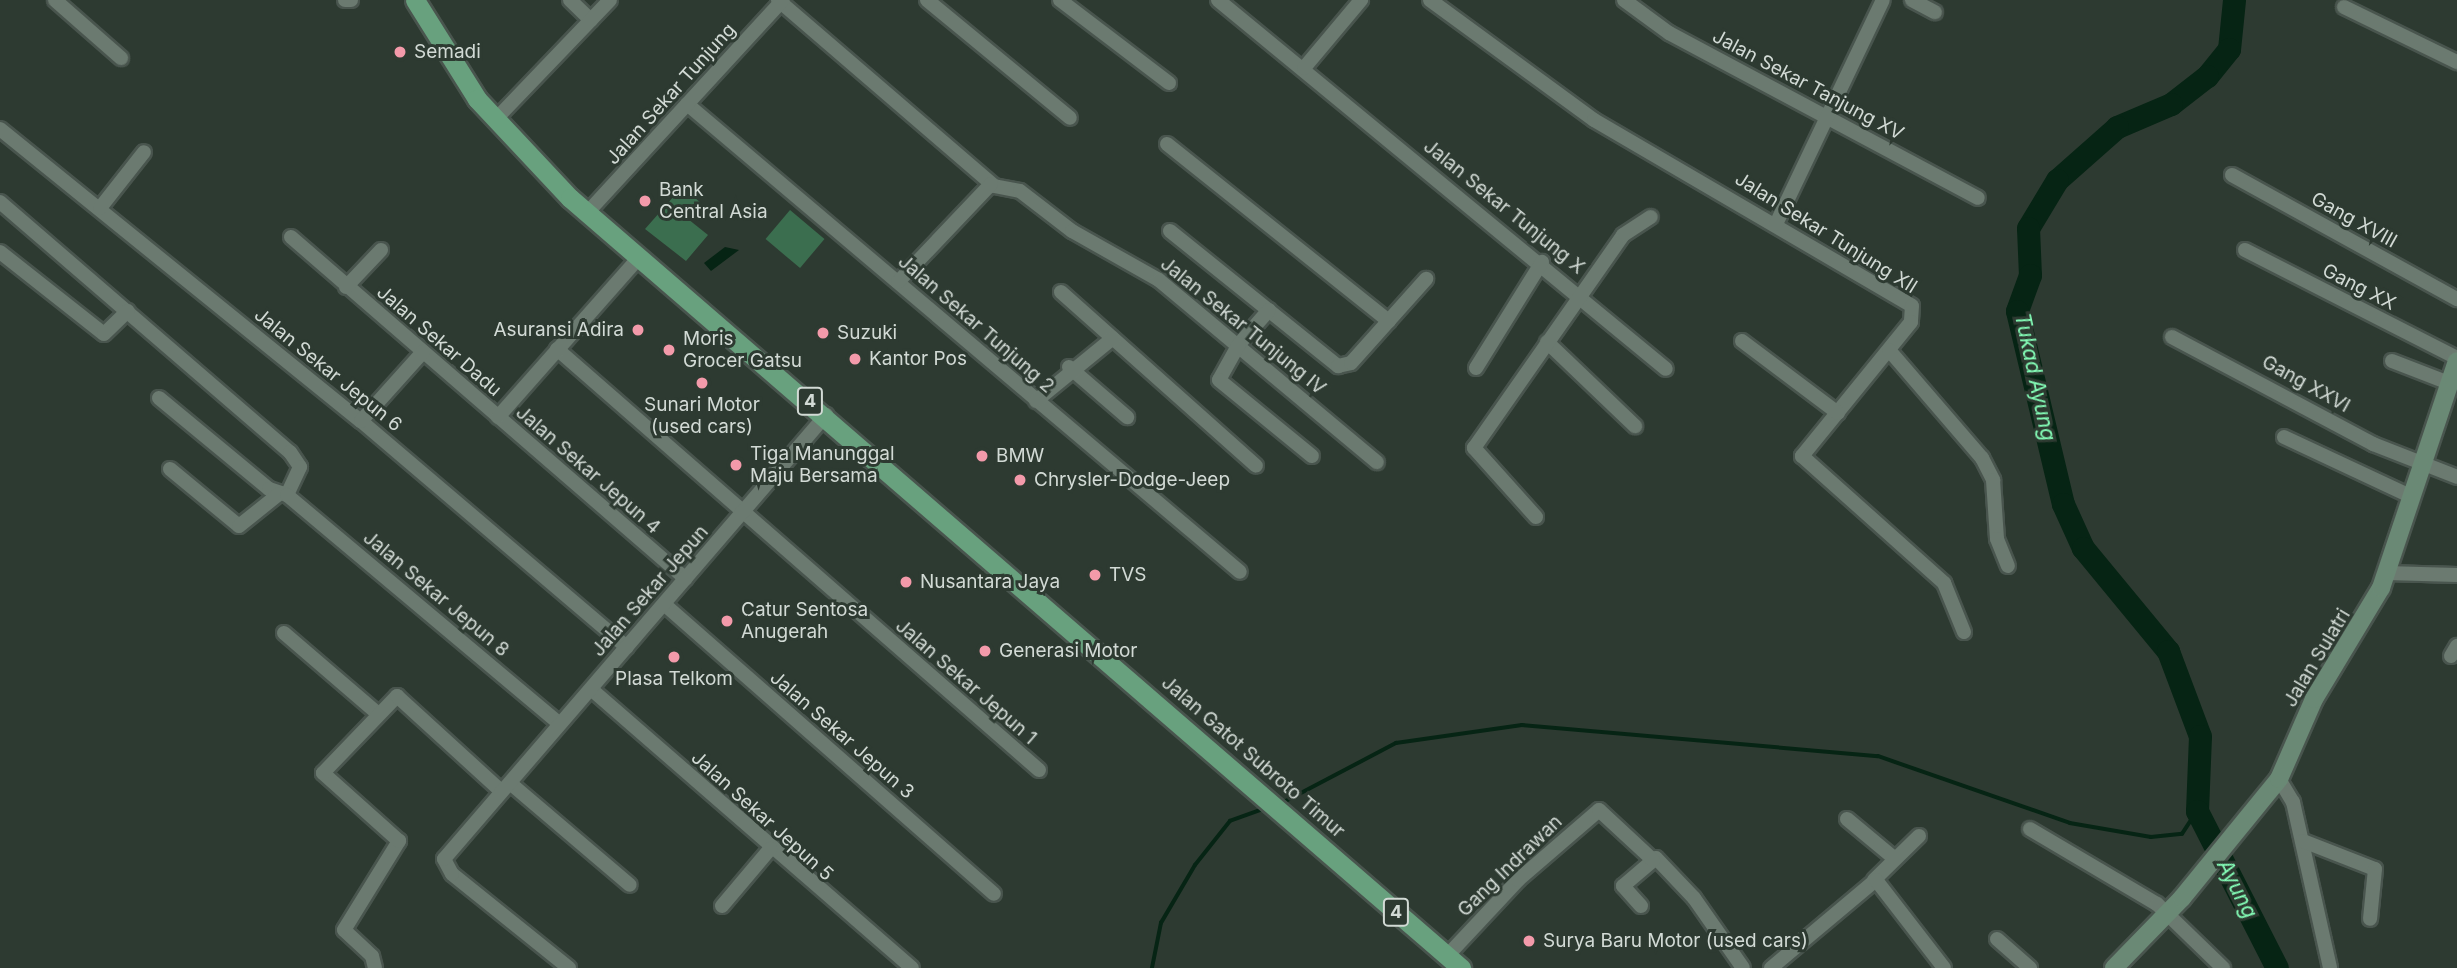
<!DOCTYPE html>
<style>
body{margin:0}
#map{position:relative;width:2457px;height:968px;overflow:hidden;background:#2d3a31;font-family:Inter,sans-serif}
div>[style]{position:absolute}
.green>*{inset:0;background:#3b6e4f;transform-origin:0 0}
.water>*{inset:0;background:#062414}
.stream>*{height:3.5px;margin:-1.75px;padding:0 1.75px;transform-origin:1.75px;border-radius:1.75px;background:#062414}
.river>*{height:23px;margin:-11.5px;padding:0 11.5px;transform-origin:11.5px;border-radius:11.5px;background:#062414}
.roads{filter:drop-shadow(2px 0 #49554e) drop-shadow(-2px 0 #49554e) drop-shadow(0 2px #49554e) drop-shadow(0 -2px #49554e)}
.minor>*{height:14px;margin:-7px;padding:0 7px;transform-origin:7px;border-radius:7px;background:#6b7a70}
.secondary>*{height:18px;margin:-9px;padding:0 9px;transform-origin:9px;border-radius:9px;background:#6a8975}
.trunk>*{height:19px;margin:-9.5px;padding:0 9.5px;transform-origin:9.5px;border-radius:9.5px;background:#68a17e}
.dots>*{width:19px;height:19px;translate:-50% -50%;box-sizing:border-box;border:4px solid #2d3a31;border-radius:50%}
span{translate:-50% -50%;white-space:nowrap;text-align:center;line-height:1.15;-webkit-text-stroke:6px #2d3a31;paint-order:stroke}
.shield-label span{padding:2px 5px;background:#2d3a31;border:2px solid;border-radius:5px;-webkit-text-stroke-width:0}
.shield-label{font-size:18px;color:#d2dad5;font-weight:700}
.poi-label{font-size:19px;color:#d2dad5}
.left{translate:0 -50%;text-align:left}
.right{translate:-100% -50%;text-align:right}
.street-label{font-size:19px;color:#d2dad5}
.water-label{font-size:21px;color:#84fdb7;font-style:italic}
</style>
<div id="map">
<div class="green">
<i style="clip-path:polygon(682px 187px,701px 203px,688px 219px,708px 235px,686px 261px,645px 229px)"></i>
<i style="left:790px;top:210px;width:45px;height:38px;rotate:40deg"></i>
</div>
<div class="water">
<i style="clip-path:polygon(725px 247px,739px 250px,711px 271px,704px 263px)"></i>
</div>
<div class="stream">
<i style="left:1280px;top:804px;width:131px;rotate:-27.7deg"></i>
<i style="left:1396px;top:743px;width:127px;rotate:-8.1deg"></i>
<i style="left:1522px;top:725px;width:357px;rotate:5deg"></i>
<i style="left:1878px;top:756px;width:203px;rotate:19.2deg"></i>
<i style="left:2070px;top:823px;width:82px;rotate:9.8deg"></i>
<i style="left:2151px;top:837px;width:31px;rotate:-6deg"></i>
<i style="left:2182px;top:834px;width:27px;rotate:-57deg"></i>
<i style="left:1152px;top:968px;width:46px;rotate:-78.7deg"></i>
<i style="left:1161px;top:923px;width:67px;rotate:-59.6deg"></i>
<i style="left:1195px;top:865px;width:56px;rotate:-51.5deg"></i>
<i style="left:1230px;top:821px;width:38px;rotate:-20deg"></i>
</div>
<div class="river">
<i style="left:2234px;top:0;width:49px;rotate:95.8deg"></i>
<i style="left:2229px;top:49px;width:35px;rotate:129deg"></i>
<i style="left:2207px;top:76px;width:46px;rotate:142.1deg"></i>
<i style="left:2171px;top:104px;width:59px;rotate:156.9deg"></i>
<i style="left:2117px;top:127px;width:80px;rotate:138.5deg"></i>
<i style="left:2057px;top:180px;width:56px;rotate:121.1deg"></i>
<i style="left:2028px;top:228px;width:47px;rotate:87.6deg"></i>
<i style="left:2030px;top:275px;width:38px;rotate:110deg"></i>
<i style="left:2017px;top:311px;width:198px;rotate:76.6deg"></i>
<i style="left:2063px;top:504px;width:48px;rotate:65.6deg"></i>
<i style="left:2083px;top:548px;width:134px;rotate:50.5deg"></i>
<i style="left:2168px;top:651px;width:91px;rotate:69.4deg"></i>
<i style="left:2200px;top:736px;width:75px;rotate:92.3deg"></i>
<i style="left:2197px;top:811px;width:176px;rotate:63deg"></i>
</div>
<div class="roads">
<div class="minor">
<i style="left:55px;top:0;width:88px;rotate:41.3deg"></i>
<i style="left:345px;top:0;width:6px"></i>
<i style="left:570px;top:0;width:29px;rotate:44deg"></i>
<i style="left:778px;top:0;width:285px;rotate:40.7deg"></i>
<i style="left:994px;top:186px;width:26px;rotate:11deg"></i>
<i style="left:1020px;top:191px;width:66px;rotate:37.6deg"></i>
<i style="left:1072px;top:231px;width:100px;rotate:29.4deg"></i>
<i style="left:1159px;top:280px;width:284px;rotate:39.9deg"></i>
<i style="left:927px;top:0;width:185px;rotate:39.5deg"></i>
<i style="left:1060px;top:0;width:137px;rotate:37.3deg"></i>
<i style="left:1218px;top:0;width:580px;rotate:39.48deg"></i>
<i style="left:1430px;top:0;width:203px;rotate:36.2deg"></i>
<i style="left:1594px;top:120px;width:368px;rotate:30.3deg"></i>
<i style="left:1912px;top:306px;width:16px;rotate:94deg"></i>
<i style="left:1911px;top:322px;width:173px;rotate:129.1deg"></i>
<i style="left:1802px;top:456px;width:191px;rotate:41.8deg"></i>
<i style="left:1944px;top:583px;width:53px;rotate:67.8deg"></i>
<i style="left:1624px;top:0;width:56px;rotate:36.3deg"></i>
<i style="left:1669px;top:33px;width:350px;rotate:28.1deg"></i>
<i style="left:1912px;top:0;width:26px;rotate:28deg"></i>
<i style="left:2344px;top:7px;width:126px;rotate:26deg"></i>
<i style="left:1304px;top:68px;width:89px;rotate:-50deg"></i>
<i style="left:687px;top:104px;width:724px;rotate:40.24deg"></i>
<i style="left:495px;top:120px;width:166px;rotate:-46.2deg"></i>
<i style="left:0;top:129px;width:464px;rotate:39deg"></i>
<i style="left:361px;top:421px;width:349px;rotate:40.4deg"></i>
<i style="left:1167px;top:144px;width:284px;rotate:38.6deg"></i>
<i style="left:2232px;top:175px;width:257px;rotate:28.9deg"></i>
<i style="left:0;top:202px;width:383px;rotate:40.8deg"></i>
<i style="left:290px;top:452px;width:18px;rotate:56deg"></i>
<i style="left:300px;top:467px;width:31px;rotate:115deg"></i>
<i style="left:100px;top:208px;width:71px;rotate:-51.8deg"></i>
<i style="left:587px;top:213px;width:289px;rotate:-47.4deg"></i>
<i style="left:1776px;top:224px;width:248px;rotate:-64.5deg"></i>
<i style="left:1170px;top:231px;width:216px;rotate:38.8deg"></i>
<i style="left:1338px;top:366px;width:13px;rotate:-13deg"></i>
<i style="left:1351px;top:363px;width:113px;rotate:-48.2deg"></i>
<i style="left:291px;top:237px;width:522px;rotate:40.89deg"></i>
<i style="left:2245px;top:250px;width:238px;rotate:27deg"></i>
<i style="left:0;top:252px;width:132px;rotate:38.3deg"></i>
<i style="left:104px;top:334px;width:33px;rotate:-44deg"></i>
<i style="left:898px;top:282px;width:135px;rotate:-46.5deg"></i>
<i style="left:346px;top:287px;width:51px;rotate:-46.6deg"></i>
<i style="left:1061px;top:292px;width:261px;rotate:41.7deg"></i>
<i style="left:1269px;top:310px;width:45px;rotate:131.4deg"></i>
<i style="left:1239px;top:344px;width:41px;rotate:119.1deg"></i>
<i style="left:1219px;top:380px;width:120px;rotate:39.3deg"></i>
<i style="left:2172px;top:337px;width:228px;rotate:28deg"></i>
<i style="left:2373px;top:444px;width:90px;rotate:21.4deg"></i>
<i style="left:1742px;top:341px;width:120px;rotate:36.9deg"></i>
<i style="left:1547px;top:342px;width:122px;rotate:43.7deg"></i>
<i style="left:557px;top:349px;width:640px;rotate:41.14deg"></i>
<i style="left:1889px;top:350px;width:143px;rotate:49.3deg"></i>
<i style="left:1982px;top:458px;width:25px;rotate:63deg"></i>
<i style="left:1993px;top:480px;width:59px;rotate:86.1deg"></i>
<i style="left:1997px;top:539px;width:29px;rotate:68deg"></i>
<i style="left:2392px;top:361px;width:61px;rotate:21.1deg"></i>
<i style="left:1069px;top:367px;width:77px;rotate:40.8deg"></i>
<i style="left:1476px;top:368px;width:125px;rotate:-58.1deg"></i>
<i style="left:159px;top:398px;width:143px;rotate:39.6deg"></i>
<i style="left:269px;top:489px;width:19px;rotate:18deg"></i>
<i style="left:1036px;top:401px;width:99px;rotate:-39.3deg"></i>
<i style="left:498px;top:417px;width:211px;rotate:-48.5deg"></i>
<i style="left:361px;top:421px;width:93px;rotate:-48.1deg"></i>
<i style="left:2284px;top:437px;width:139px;rotate:25.1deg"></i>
<i style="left:170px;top:469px;width:89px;rotate:39.6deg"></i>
<i style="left:239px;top:526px;width:51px;rotate:-38.7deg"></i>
<i style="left:287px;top:495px;width:356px;rotate:40deg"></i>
<i style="left:1536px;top:517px;width:93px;rotate:-131.9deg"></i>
<i style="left:1474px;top:448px;width:260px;rotate:-55deg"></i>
<i style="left:1623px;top:235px;width:33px;rotate:-33deg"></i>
<i style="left:2386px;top:573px;width:71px;rotate:1.6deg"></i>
<i style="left:664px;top:604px;width:439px;rotate:41.3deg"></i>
<i style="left:284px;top:633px;width:121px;rotate:40.7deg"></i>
<i style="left:2451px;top:656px;width:12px;rotate:-59deg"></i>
<i style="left:591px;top:689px;width:425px;rotate:41deg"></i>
<i style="left:2279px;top:779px;width:27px;rotate:59deg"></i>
<i style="left:2293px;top:802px;width:170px;rotate:77.4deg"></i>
<i style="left:510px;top:783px;width:157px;rotate:40.4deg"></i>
<i style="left:1847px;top:819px;width:62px;rotate:39.8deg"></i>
<i style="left:2030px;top:829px;width:147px;rotate:30.6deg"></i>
<i style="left:2157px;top:904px;width:92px;rotate:44.1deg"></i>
<i style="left:2303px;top:841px;width:77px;rotate:21.3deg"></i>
<i style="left:2375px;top:869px;width:50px;rotate:95.7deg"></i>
<i style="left:1874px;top:880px;width:63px;rotate:-44.4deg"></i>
<i style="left:722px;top:906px;width:75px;rotate:-49.9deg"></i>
<i style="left:1641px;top:906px;width:27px;rotate:-132deg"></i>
<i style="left:1623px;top:886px;width:43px;rotate:-40.3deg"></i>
<i style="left:1656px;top:858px;width:55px;rotate:46.5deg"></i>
<i style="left:1694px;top:898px;width:85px;rotate:55deg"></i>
<i style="left:1997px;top:939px;width:44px;rotate:41.3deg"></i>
<i style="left:1447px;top:956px;width:104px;rotate:-46.9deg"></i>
<i style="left:1518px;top:880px;width:107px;rotate:-40.8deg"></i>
<i style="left:1599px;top:810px;width:74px;rotate:42.8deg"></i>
<i style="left:375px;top:968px;width:12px;rotate:-104deg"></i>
<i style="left:372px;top:956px;width:38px;rotate:-137deg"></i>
<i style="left:344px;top:930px;width:105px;rotate:-58.3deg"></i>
<i style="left:399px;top:841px;width:102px;rotate:-138.2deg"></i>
<i style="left:323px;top:773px;width:107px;rotate:-46.1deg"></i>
<i style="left:397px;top:696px;width:139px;rotate:42.4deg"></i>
<i style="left:569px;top:968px;width:150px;rotate:-141.2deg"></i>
<i style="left:452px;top:874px;width:17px;rotate:-118deg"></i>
<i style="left:444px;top:859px;width:586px;rotate:-49.29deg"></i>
<i style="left:1771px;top:968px;width:137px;rotate:-40deg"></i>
<i style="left:1876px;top:880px;width:111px;rotate:52.3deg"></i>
</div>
<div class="secondary">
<i style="left:2114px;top:968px;width:98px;rotate:-45.8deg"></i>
<i style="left:2182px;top:898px;width:154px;rotate:-50.8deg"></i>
<i style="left:2279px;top:779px;width:87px;rotate:-66.4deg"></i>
<i style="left:2314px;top:699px;width:130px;rotate:-58.9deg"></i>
<i style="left:2381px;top:588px;width:239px;rotate:-71.5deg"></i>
</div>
<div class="trunk">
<i style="left:415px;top:0;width:117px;rotate:57.9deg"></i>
<i style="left:477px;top:99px;width:136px;rotate:46.8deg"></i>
<i style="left:570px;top:198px;width:1178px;rotate:40.83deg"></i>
</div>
</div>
<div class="dots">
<i style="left:400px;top:52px;background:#f39aaa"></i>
<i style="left:645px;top:201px;background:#f39aaa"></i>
<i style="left:638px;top:330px;background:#f39aaa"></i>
<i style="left:823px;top:333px;background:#f39aaa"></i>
<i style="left:669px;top:350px;background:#f39aaa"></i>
<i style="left:855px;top:359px;background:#f39aaa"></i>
<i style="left:702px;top:383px;background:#f39aaa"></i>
<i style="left:982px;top:456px;background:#f39aaa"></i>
<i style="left:736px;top:465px;background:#f39aaa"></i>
<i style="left:1020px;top:480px;background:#f39aaa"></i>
<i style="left:1095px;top:575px;background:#f39aaa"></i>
<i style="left:906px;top:582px;background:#f39aaa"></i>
<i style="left:727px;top:621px;background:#f39aaa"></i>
<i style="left:985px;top:651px;background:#f39aaa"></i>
<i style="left:674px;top:657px;background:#f39aaa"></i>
<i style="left:1529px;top:941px;background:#f39aaa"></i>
</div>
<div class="shield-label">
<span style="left:810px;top:401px">4</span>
<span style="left:1396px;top:912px">4</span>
</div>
<div class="poi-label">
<span class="left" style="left:414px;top:52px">Semadi</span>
<span class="left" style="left:659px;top:201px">Bank<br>Central Asia</span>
<span class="right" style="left:624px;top:330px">Asuransi Adira</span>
<span class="left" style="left:837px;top:333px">Suzuki</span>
<span class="left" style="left:683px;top:350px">Moris<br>Grocer Gatsu</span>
<span class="left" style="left:869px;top:359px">Kantor Pos</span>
<span style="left:702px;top:416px">Sunari Motor<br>(used cars)</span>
<span class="left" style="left:750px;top:465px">Tiga Manunggal<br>Maju Bersama</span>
<span class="left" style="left:996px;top:456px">BMW</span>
<span class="left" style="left:1034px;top:480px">Chrysler-Dodge-Jeep</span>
<span class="left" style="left:1109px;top:575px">TVS</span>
<span class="left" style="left:920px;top:582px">Nusantara Jaya</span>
<span class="left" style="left:741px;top:621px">Catur Sentosa<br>Anugerah</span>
<span class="left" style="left:999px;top:651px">Generasi Motor</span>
<span style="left:674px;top:679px">Plasa Telkom</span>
<span class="left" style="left:1543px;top:941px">Surya Baru Motor (used cars)</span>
</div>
<div class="street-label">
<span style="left:1808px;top:85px;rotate:28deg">Jalan Sekar Tanjung XV</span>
<span style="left:671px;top:94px;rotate:-48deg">Jalan Sekar Tunjung</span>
<span style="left:1504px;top:207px;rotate:39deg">Jalan Sekar Tunjung X</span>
<span style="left:2354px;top:220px;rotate:29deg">Gang XVIII</span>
<span style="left:1826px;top:233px;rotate:32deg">Jalan Sekar Tunjung XII</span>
<span style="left:2359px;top:287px;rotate:27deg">Gang XX</span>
<span style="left:976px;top:324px;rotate:41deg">Jalan Sekar Tunjung 2</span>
<span style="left:1243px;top:326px;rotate:39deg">Jalan Sekar Tunjung IV</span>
<span style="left:439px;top:341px;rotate:41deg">Jalan Sekar Dadu</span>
<span style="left:328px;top:370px;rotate:39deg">Jalan Sekar Jepun 6</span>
<span style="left:2306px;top:384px;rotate:29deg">Gang XXVI</span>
<span style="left:588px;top:470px;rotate:41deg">Jalan Sekar Jepun 4</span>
<span style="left:650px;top:591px;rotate:-49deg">Jalan Sekar Jepun</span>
<span style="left:436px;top:594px;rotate:40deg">Jalan Sekar Jepun 8</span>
<span style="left:2317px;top:658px;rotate:-59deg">Jalan Sulatri</span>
<span style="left:966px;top:682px;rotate:41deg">Jalan Sekar Jepun 1</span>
<span style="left:842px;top:735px;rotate:41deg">Jalan Sekar Jepun 3</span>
<span style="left:1253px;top:757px;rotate:41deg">Jalan Gatot Subroto Timur</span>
<span style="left:762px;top:816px;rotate:42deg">Jalan Sekar Jepun 5</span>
<span style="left:1510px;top:866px;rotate:-44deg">Gang Indrawan</span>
</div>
<div class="water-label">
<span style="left:2035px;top:377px;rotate:78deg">Tukad Ayung</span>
<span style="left:2237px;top:889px;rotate:63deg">Ayung</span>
</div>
</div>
